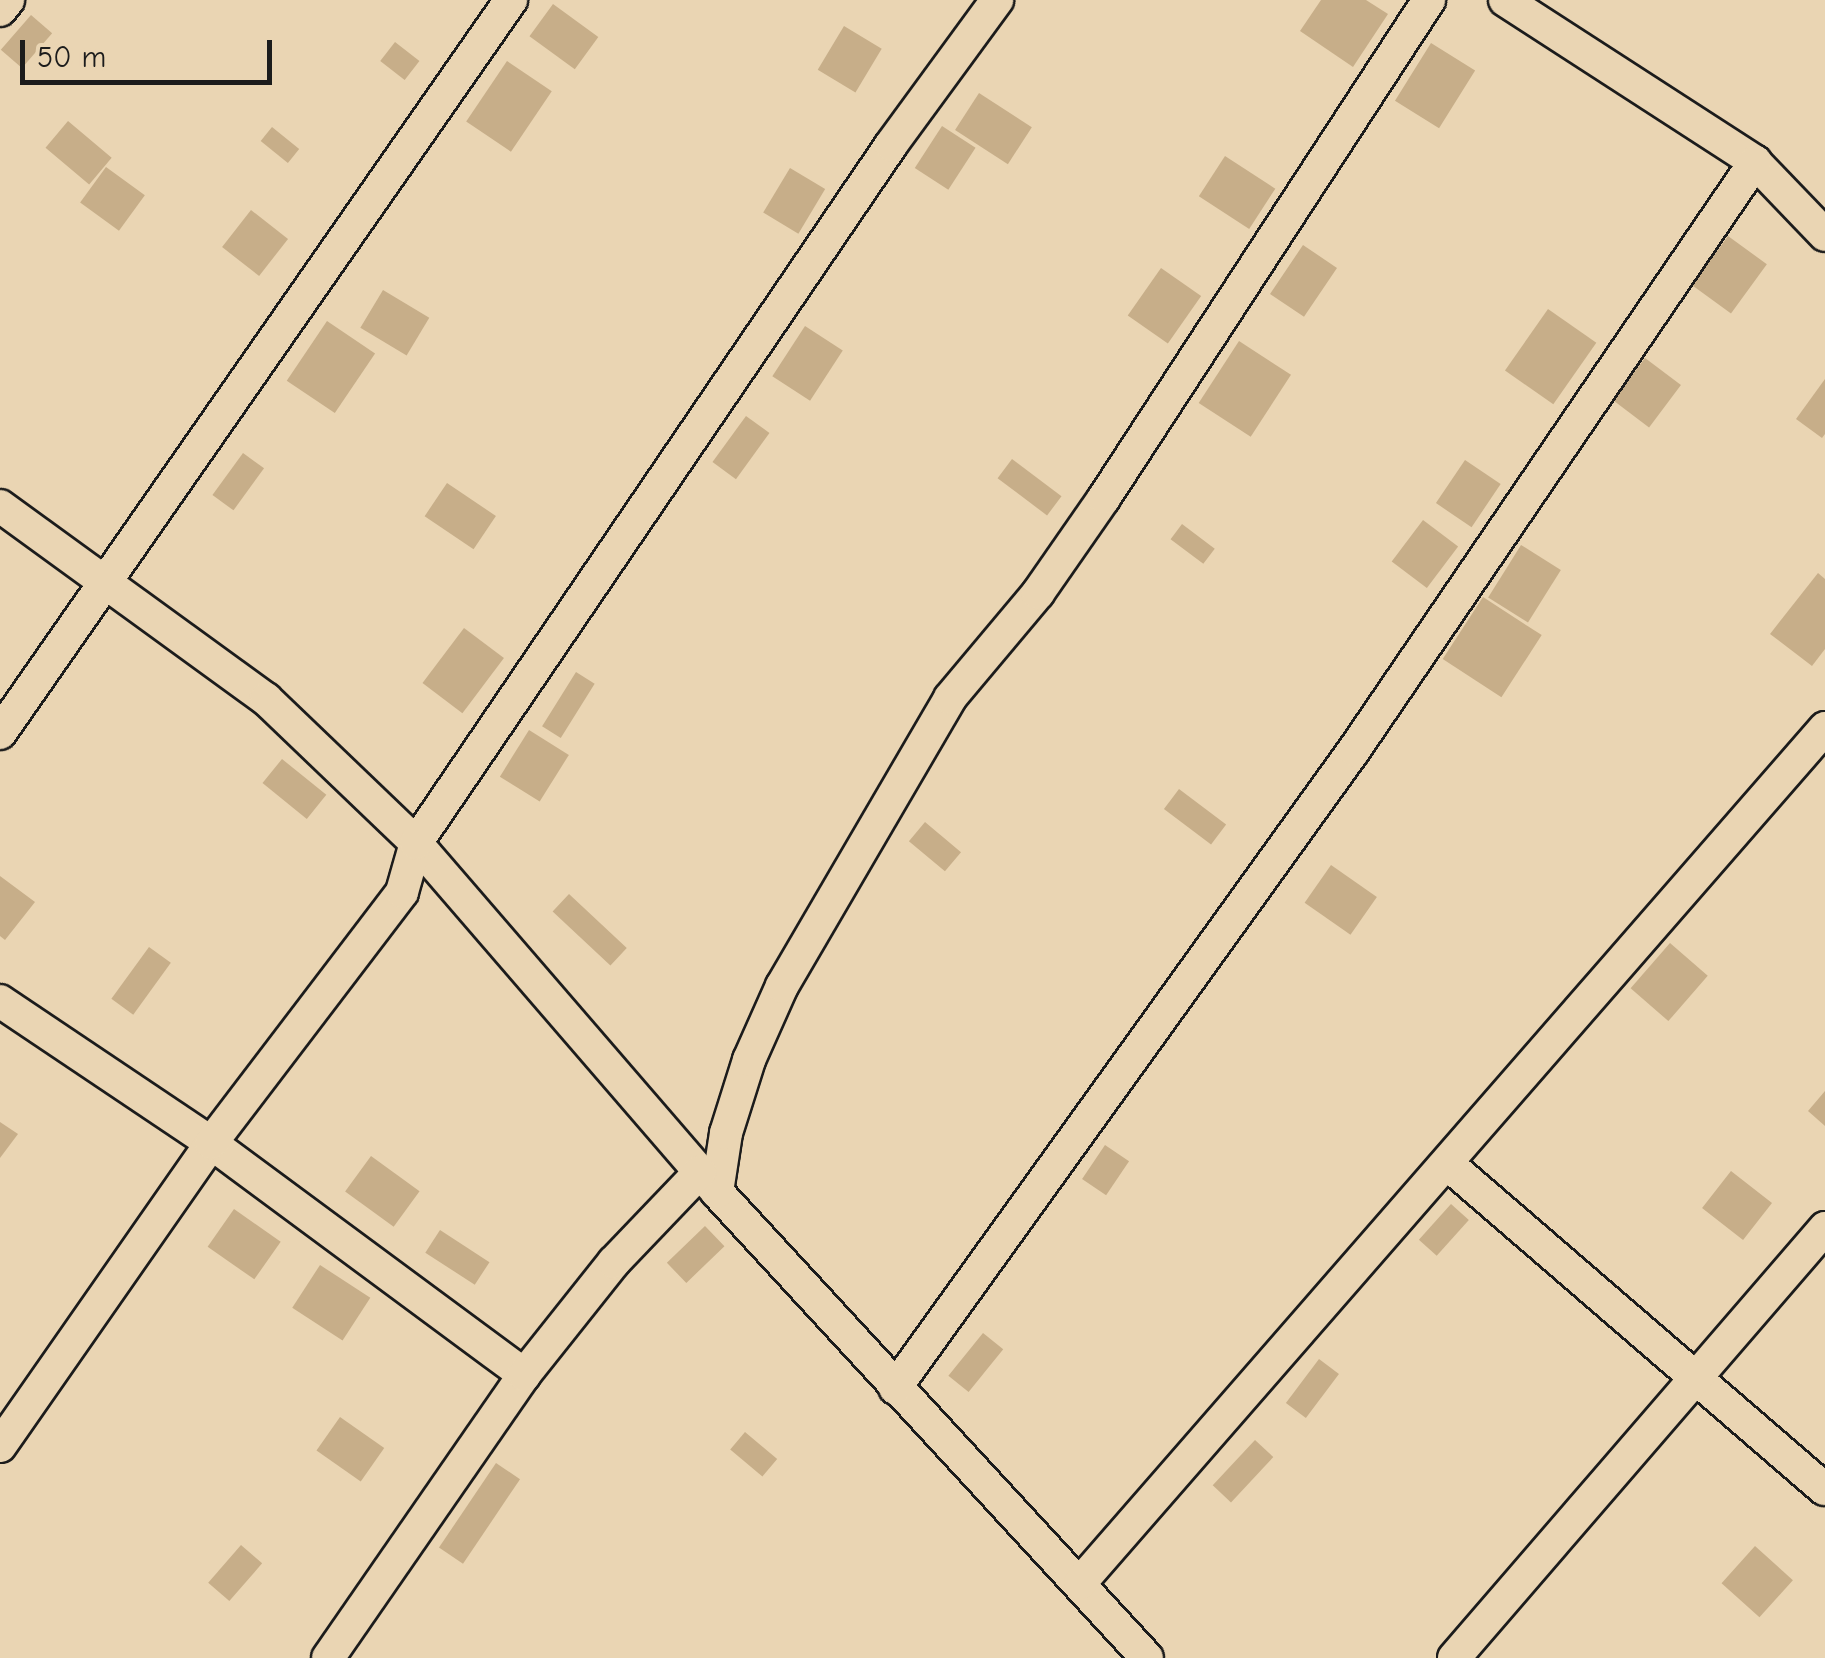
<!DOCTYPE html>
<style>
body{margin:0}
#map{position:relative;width:1825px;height:1658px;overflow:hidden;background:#ead5b3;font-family:"Comic Neue",sans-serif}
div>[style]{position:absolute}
.building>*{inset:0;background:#c7ae89;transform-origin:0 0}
.roads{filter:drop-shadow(2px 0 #1c1c1c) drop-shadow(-2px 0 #1c1c1c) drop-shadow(0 2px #1c1c1c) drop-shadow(0 -2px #1c1c1c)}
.street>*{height:32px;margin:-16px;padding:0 16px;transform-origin:16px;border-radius:16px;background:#ead5b3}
span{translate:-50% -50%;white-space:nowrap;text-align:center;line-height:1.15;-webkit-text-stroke:9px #ead5b3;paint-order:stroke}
.scale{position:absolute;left:20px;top:40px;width:252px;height:45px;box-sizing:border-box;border:5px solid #1c1c1c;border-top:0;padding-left:12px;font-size:30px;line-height:35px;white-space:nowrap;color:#1c1c1c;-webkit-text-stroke:8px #ead5b3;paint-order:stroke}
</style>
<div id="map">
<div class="building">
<i style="clip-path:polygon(1321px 0,1366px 0,1388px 14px,1353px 67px,1300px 31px)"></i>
<i style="left:553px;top:4px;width:56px;height:40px;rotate:36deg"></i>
<i style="left:31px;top:15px;width:28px;height:46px;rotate:41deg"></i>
<i style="left:844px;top:26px;width:44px;height:51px;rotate:31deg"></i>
<i style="left:395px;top:42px;width:31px;height:24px;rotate:38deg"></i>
<i style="left:1431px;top:43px;width:52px;height:68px;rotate:32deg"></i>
<i style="left:507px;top:61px;width:54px;height:73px;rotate:34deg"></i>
<i style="left:979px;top:93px;width:63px;height:44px;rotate:33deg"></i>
<i style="left:68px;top:121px;width:57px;height:35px;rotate:40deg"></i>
<i style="left:942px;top:126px;width:40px;height:50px;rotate:33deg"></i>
<i style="left:272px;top:127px;width:35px;height:18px;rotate:39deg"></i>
<i style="left:1225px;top:156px;width:60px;height:48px;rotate:33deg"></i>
<i style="left:106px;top:167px;width:48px;height:44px;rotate:36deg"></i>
<i style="left:790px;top:168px;width:41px;height:52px;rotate:31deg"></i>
<i style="left:251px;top:210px;width:47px;height:47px;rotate:38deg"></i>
<i style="left:1728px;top:236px;width:48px;height:61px;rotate:36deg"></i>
<i style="left:1303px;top:245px;width:41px;height:59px;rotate:34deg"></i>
<i style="left:1161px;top:268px;width:49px;height:58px;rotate:35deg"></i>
<i style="left:383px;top:290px;width:54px;height:44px;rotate:31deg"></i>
<i style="left:1548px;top:309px;width:59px;height:75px;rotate:35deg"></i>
<i style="left:327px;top:321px;width:58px;height:72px;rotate:34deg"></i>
<i style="left:805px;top:326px;width:45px;height:60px;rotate:33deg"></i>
<i style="left:1239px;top:341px;width:62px;height:74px;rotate:33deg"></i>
<i style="left:1645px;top:358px;width:45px;height:53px;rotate:37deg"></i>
<i style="clip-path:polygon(1825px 379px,1825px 434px,1822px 438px,1796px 419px)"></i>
<i style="left:746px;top:416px;width:29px;height:57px;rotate:36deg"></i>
<i style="left:243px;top:453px;width:26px;height:52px;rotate:36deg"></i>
<i style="left:1012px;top:459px;width:62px;height:24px;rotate:37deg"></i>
<i style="left:1465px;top:460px;width:43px;height:52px;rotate:34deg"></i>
<i style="left:447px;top:483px;width:59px;height:40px;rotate:34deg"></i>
<i style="left:1423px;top:520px;width:44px;height:52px;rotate:37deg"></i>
<i style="left:1182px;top:524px;width:41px;height:19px;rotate:37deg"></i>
<i style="left:1521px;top:545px;width:47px;height:62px;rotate:32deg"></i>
<i style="clip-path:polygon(1818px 573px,1825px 579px,1825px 649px,1812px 666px,1770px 634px)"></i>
<i style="left:1483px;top:597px;width:70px;height:74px;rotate:33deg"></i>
<i style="left:464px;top:628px;width:50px;height:69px;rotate:37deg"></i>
<i style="left:576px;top:672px;width:22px;height:64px;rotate:32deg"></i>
<i style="left:529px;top:730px;width:47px;height:55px;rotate:32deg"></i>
<i style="left:282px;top:759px;width:57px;height:31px;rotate:39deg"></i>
<i style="left:1179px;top:789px;width:59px;height:25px;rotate:37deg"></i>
<i style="left:925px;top:822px;width:47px;height:25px;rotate:40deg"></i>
<i style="left:1331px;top:865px;width:56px;height:46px;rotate:35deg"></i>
<i style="clip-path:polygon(0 876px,35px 902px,5px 940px,0 936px)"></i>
<i style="left:569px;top:894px;width:79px;height:24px;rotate:43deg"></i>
<i style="left:1670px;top:943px;width:50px;height:60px;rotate:41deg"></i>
<i style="left:149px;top:947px;width:27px;height:64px;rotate:36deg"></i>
<i style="clip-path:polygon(1825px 1091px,1825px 1126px,1808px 1111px)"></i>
<i style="clip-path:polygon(0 1122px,18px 1134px,0 1158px)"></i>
<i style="left:1105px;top:1145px;width:29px;height:41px;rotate:34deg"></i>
<i style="left:371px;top:1156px;width:60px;height:44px;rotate:36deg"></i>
<i style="left:1731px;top:1171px;width:52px;height:47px;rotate:38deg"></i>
<i style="left:1451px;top:1204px;width:24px;height:48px;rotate:42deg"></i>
<i style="left:234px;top:1209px;width:57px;height:46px;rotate:35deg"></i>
<i style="left:705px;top:1226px;width:28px;height:53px;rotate:46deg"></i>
<i style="left:440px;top:1230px;width:59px;height:27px;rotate:33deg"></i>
<i style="left:320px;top:1265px;width:60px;height:51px;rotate:33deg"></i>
<i style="left:983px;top:1333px;width:26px;height:55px;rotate:39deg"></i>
<i style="left:1319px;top:1359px;width:25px;height:55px;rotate:37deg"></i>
<i style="left:340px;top:1417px;width:54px;height:41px;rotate:35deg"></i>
<i style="left:745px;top:1432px;width:42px;height:23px;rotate:40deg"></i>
<i style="left:1255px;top:1440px;width:25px;height:62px;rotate:43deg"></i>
<i style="left:496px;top:1463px;width:29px;height:102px;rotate:34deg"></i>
<i style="left:241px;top:1545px;width:28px;height:50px;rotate:41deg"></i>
<i style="left:1755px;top:1546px;width:51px;height:50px;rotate:42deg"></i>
</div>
<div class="roads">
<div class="street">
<i style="left:1505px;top:0;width:298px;rotate:32.9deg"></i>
<i style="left:1755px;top:162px;width:101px;rotate:46.2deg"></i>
<i style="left:0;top:10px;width:13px;rotate:-51deg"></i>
<i style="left:0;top:506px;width:329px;rotate:36deg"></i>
<i style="left:266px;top:699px;width:208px;rotate:43.8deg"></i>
<i style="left:416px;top:843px;width:461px;rotate:49.2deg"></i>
<i style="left:717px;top:1192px;width:634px;rotate:47.3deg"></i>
<i style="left:0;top:733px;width:894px;rotate:-55.12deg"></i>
<i style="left:0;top:1001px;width:254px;rotate:33.9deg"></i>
<i style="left:211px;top:1143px;width:390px;rotate:36.5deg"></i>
<i style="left:1449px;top:1165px;width:496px;rotate:40.8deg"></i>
<i style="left:717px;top:1192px;width:60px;rotate:-81.3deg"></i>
<i style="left:726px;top:1133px;width:77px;rotate:-72.5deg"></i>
<i style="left:749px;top:1060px;width:81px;rotate:-66deg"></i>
<i style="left:782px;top:986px;width:333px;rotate:-59.7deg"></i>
<i style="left:950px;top:698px;width:137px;rotate:-50deg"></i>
<i style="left:1038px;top:593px;width:116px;rotate:-55.2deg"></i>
<i style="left:1104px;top:498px;width:595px;rotate:-56.87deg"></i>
<i style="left:895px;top:1388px;width:786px;rotate:-54.27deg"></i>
<i style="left:1354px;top:750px;width:712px;rotate:-55.71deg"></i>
<i style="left:0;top:1446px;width:369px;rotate:-55.1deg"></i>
<i style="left:211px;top:1143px;width:315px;rotate:-52.7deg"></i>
<i style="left:402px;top:892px;width:51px;rotate:-74.1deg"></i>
<i style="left:416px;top:843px;width:844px;rotate:-55.76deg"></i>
<i style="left:891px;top:145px;width:180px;rotate:-53.8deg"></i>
<i style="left:1080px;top:1583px;width:1134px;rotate:-48.93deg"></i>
<i style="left:328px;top:1658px;width:344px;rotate:-55.3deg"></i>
<i style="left:524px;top:1375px;width:144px;rotate:-51.5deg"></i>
<i style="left:614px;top:1262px;width:124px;rotate:-46.3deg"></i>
<i style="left:1454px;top:1658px;width:568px;rotate:-49.21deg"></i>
</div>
</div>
<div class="scale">50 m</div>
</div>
